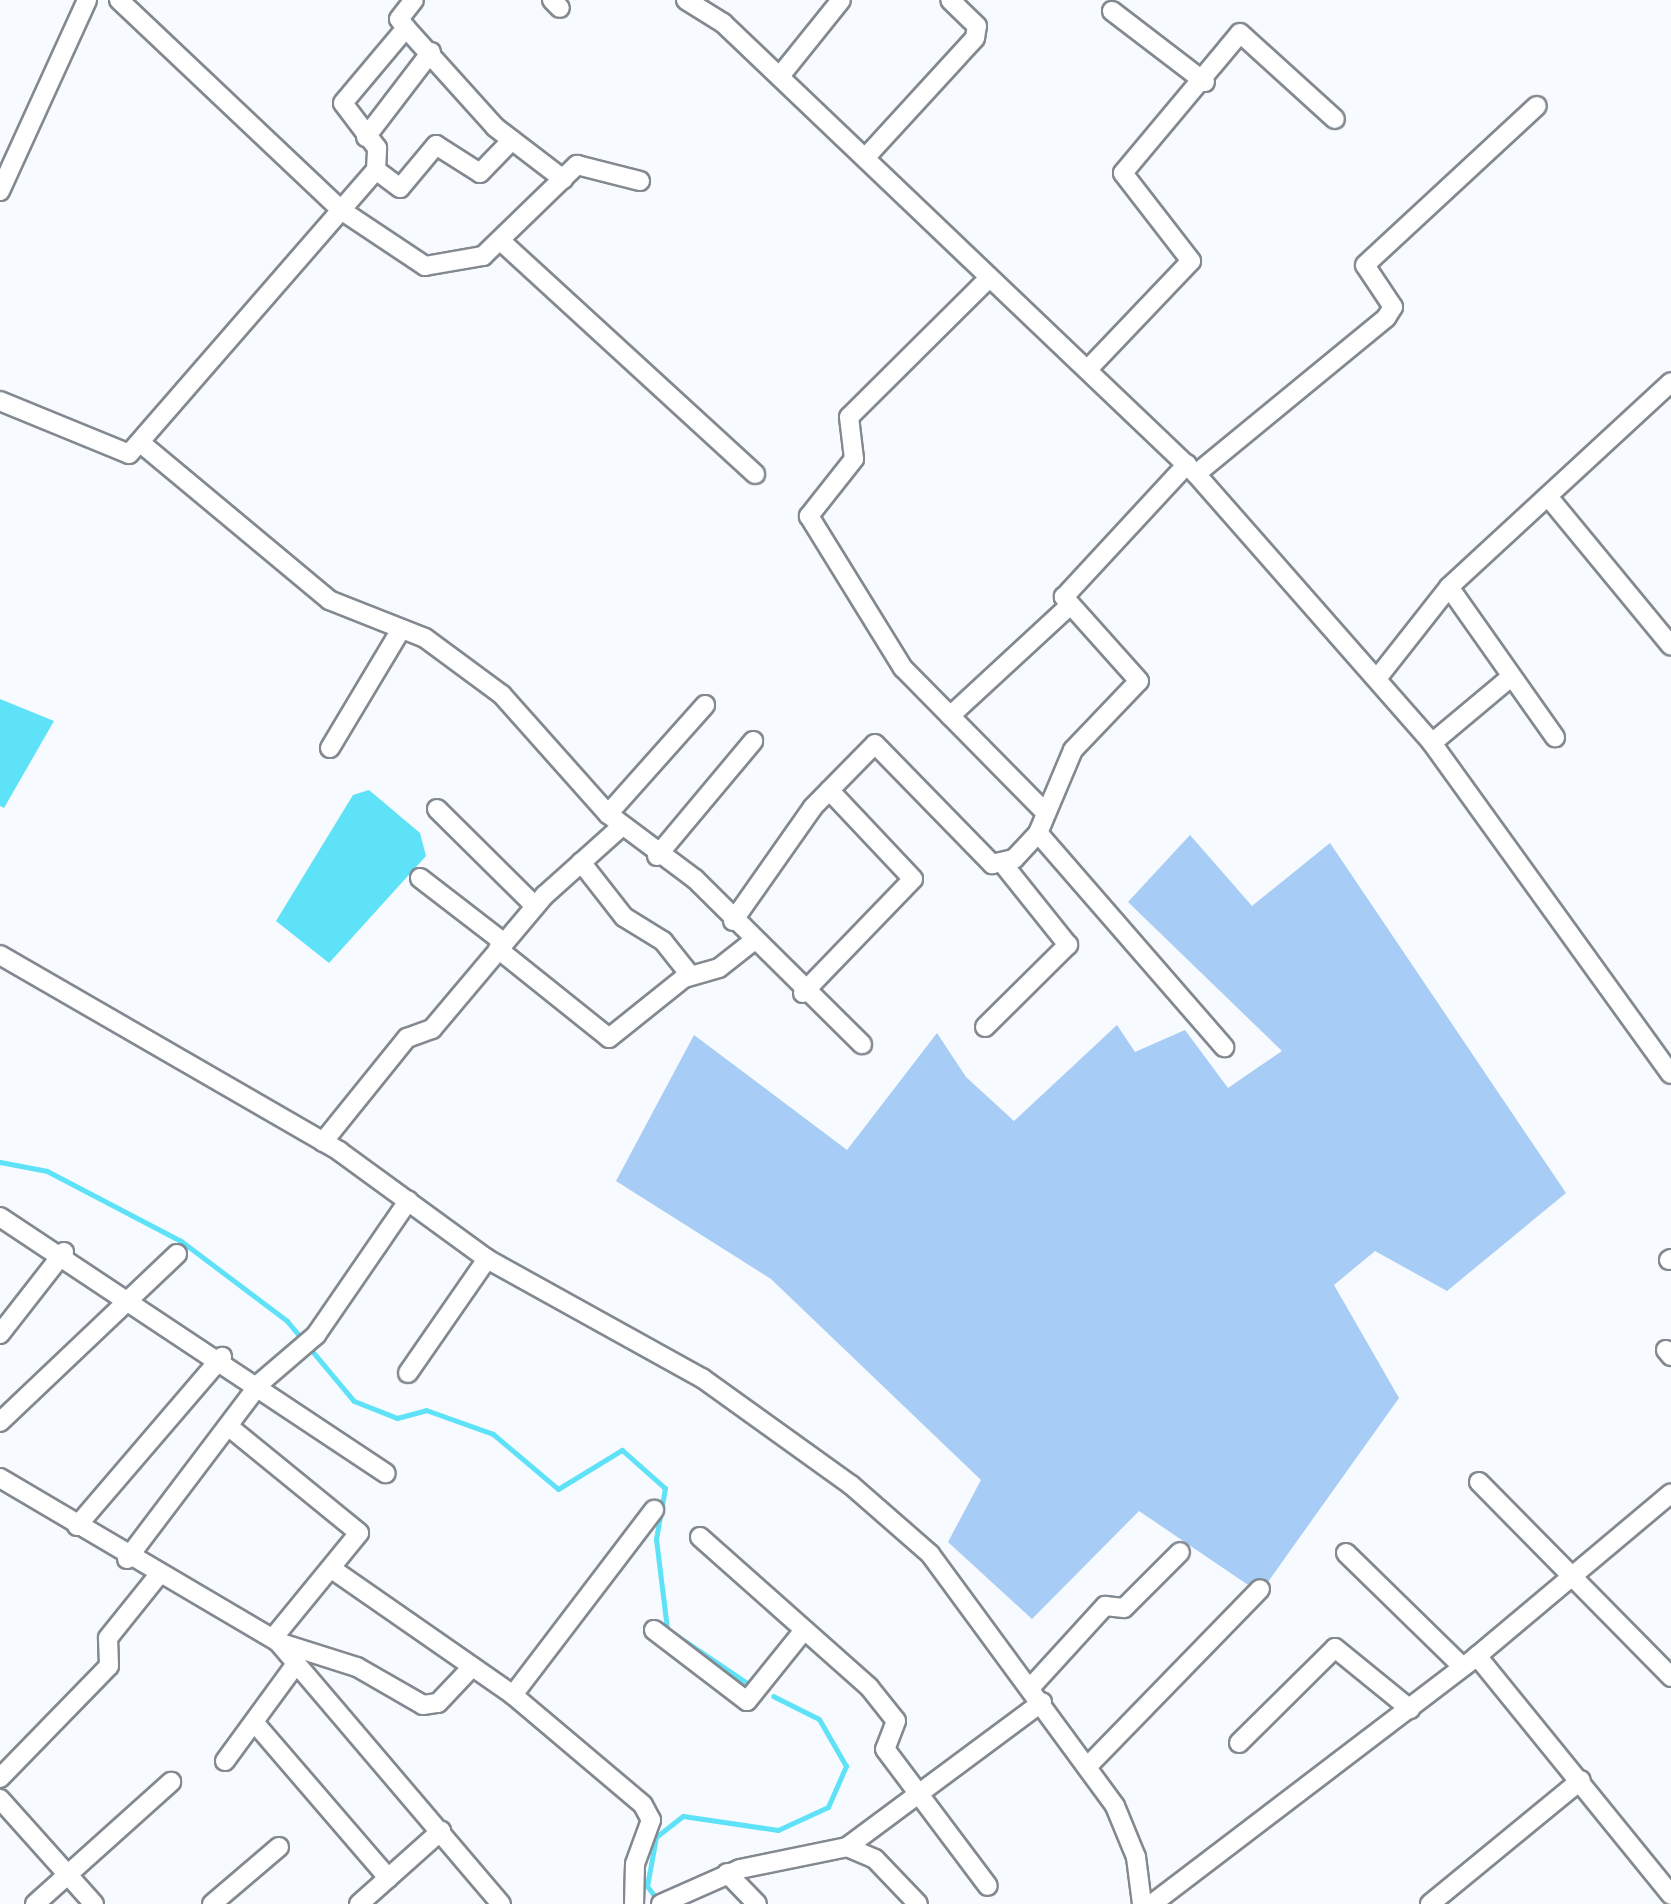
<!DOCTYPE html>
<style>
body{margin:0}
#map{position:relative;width:1671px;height:1904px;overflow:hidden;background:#f7fafe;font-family:"PT Sans",sans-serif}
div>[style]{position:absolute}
.forest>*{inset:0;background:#a7ccf5}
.water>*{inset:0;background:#5ee2f7}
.stream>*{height:5px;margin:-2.5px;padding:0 2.5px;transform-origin:2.5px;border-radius:2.5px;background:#5ee2f7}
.roads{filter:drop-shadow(2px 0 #828990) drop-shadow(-2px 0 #828990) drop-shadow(0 2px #828990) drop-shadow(0 -2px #828990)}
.minor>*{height:18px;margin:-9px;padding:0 9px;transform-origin:9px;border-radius:9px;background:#fff}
span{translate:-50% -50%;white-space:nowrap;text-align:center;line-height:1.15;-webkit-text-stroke:8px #f7fafe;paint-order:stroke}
</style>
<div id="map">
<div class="forest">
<i style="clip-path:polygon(1190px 835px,1252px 906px,1330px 843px,1566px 1193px,1447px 1291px,1375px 1251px,1334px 1285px,1399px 1398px,1260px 1593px,1139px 1511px,1032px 1619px,948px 1542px,981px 1480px,771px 1279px,616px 1181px,694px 1035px,847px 1150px,937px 1033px,966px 1077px,1014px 1121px,1117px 1025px,1135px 1052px,1185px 1030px,1228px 1088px,1282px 1051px,1128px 902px)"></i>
</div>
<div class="water">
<i style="clip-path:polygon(0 699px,54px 721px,4px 808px,0 806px)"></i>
<i style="clip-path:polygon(369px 790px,420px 833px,426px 856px,329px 963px,276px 921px,353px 795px)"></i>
</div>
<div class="stream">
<i style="left:0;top:1162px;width:48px;rotate:10.8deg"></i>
<i style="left:47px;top:1171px;width:151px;rotate:27.6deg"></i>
<i style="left:181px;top:1241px;width:133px;rotate:37deg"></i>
<i style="left:287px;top:1321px;width:104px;rotate:50.1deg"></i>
<i style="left:354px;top:1401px;width:46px;rotate:21.6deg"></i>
<i style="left:397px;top:1418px;width:30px;rotate:-15deg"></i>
<i style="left:426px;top:1410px;width:71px;rotate:19.7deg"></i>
<i style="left:493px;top:1434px;width:85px;rotate:40.2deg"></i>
<i style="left:558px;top:1489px;width:75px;rotate:-31.4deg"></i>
<i style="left:622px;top:1450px;width:57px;rotate:41.5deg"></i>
<i style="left:665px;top:1488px;width:52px;rotate:100deg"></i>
<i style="left:656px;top:1539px;width:91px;rotate:83deg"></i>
<i style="left:667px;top:1629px;width:97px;rotate:34deg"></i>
<i style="left:658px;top:1901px;width:19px;rotate:-126deg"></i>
<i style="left:647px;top:1886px;width:50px;rotate:-79.6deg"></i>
<i style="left:656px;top:1837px;width:34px;rotate:-38deg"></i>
<i style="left:683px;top:1816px;width:96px;rotate:8.4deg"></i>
<i style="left:778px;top:1830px;width:55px;rotate:-24.7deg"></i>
<i style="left:828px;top:1807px;width:45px;rotate:-66.3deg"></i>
<i style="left:846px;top:1766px;width:54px;rotate:-119.9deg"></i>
<i style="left:819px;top:1719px;width:51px;rotate:-153.4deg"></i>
</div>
<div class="roads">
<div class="minor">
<i style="left:119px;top:0;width:306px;rotate:43.4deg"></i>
<i style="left:341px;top:210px;width:101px;rotate:33.7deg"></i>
<i style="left:425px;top:266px;width:59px;rotate:-9.8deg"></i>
<i style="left:483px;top:256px;width:131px;rotate:-44.1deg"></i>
<i style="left:577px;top:165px;width:65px;rotate:14.3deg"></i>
<i style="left:552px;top:0;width:11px;rotate:45deg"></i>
<i style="left:686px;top:0;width:44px;rotate:31.9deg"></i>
<i style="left:723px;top:23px;width:654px;rotate:43.64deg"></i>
<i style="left:1196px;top:474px;width:358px;rotate:48.7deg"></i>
<i style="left:1432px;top:743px;width:408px;rotate:54.2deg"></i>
<i style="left:1112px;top:11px;width:117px;rotate:37.4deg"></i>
<i style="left:406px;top:28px;width:11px;rotate:-128deg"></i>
<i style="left:399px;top:19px;width:24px;rotate:-52deg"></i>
<i style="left:780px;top:76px;width:97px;rotate:-51.2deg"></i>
<i style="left:366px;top:137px;width:107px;rotate:-52.6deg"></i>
<i style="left:512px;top:140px;width:46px;rotate:134.1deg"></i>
<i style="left:480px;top:173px;width:52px;rotate:-147.5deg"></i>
<i style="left:436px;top:145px;width:56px;rotate:129.9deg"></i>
<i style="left:400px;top:188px;width:30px;rotate:-143deg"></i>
<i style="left:376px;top:170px;width:22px;rotate:-87deg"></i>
<i style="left:377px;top:148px;width:56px;rotate:-127.1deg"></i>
<i style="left:343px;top:103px;width:98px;rotate:-50deg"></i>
<i style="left:406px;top:28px;width:133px;rotate:48deg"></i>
<i style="left:495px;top:127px;width:86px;rotate:37.4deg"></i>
<i style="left:866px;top:157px;width:161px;rotate:-47.5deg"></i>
<i style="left:975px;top:38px;width:12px;rotate:-81deg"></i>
<i style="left:977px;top:26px;width:37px;rotate:-136deg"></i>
<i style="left:0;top:191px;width:210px;rotate:-65.5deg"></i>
<i style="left:503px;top:243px;width:342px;rotate:42.5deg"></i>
<i style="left:989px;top:278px;width:197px;rotate:135.2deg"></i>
<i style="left:849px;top:417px;width:42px;rotate:83.2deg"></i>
<i style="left:854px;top:459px;width:73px;rotate:128.3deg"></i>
<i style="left:809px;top:516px;width:179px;rotate:58.3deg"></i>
<i style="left:903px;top:668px;width:202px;rotate:45.4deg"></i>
<i style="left:1091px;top:366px;width:145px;rotate:-46.4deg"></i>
<i style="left:1191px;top:261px;width:111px;rotate:-127.7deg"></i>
<i style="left:1123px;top:173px;width:182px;rotate:-50.1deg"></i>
<i style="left:1240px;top:33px;width:128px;rotate:42.2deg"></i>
<i style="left:0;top:401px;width:139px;rotate:22.3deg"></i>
<i style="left:129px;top:454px;width:376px;rotate:-49deg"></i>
<i style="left:142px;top:444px;width:244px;rotate:39.8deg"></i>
<i style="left:329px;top:600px;width:103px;rotate:21.6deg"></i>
<i style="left:425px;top:638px;width:96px;rotate:36.5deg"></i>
<i style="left:502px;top:695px;width:159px;rotate:48.3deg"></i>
<i style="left:608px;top:814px;width:109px;rotate:36.8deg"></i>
<i style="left:695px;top:879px;width:235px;rotate:44.7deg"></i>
<i style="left:1196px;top:474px;width:246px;rotate:-39.4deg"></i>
<i style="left:1386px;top:318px;width:13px;rotate:-58deg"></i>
<i style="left:1393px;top:307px;width:50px;rotate:-123.7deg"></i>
<i style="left:1365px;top:265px;width:234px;rotate:-42.8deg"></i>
<i style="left:1550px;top:499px;width:190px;rotate:50.5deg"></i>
<i style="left:1449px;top:587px;width:184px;rotate:54.8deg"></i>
<i style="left:1379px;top:676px;width:113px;rotate:-51.8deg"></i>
<i style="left:1449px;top:587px;width:302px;rotate:-42.7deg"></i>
<i style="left:950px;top:716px;width:159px;rotate:-42.7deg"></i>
<i style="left:1432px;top:743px;width:103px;rotate:-39.9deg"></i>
<i style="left:330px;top:748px;width:136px;rotate:-59.1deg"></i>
<i style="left:437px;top:809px;width:138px;rotate:44.7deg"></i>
<i style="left:608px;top:814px;width:146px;rotate:-48.3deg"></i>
<i style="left:1038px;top:833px;width:284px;rotate:49deg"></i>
<i style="left:657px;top:856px;width:150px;rotate:-50.1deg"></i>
<i style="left:581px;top:862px;width:70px;rotate:52deg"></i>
<i style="left:624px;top:917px;width:46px;rotate:31.6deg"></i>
<i style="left:663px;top:941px;width:43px;rotate:51.5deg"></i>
<i style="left:420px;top:878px;width:105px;rotate:37.6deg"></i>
<i style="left:733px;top:921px;width:139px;rotate:-54.9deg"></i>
<i style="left:813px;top:807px;width:88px;rotate:-45.5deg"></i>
<i style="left:875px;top:744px;width:168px;rotate:45.7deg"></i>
<i style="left:992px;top:864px;width:23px;rotate:-13deg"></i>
<i style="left:1014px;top:859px;width:35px;rotate:-47deg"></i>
<i style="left:1038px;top:833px;width:90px;rotate:-67.1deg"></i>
<i style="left:1073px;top:750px;width:95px;rotate:-46.3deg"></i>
<i style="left:1139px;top:681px;width:113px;rotate:-131.8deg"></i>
<i style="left:1064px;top:597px;width:181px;rotate:-47.2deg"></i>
<i style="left:498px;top:949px;width:142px;rotate:38.7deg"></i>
<i style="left:609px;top:1038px;width:96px;rotate:-38.7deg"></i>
<i style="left:684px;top:978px;width:36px;rotate:-16deg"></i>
<i style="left:719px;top:968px;width:42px;rotate:-38.2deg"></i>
<i style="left:0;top:955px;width:392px;rotate:30deg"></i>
<i style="left:339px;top:1151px;width:183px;rotate:36.1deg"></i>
<i style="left:487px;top:1259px;width:246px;rotate:29deg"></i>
<i style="left:702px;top:1378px;width:183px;rotate:35.7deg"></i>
<i style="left:851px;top:1485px;width:105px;rotate:41.1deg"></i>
<i style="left:930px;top:1554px;width:313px;rotate:53.7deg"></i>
<i style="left:1115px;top:1806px;width:55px;rotate:67.6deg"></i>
<i style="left:1136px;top:1857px;width:47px;rotate:82.7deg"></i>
<i style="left:803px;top:993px;width:158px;rotate:-46deg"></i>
<i style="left:913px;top:879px;width:122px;rotate:-133.3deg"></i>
<i style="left:985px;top:1027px;width:117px;rotate:-44.7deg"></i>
<i style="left:1068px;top:945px;width:102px;rotate:-128.7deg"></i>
<i style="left:323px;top:1142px;width:134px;rotate:-51.1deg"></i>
<i style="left:407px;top:1038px;width:27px;rotate:-20deg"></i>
<i style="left:432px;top:1029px;width:175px;rotate:-49.9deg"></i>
<i style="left:545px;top:895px;width:103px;rotate:-41.9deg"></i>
<i style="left:0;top:1217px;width:463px;rotate:33.6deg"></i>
<i style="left:1669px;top:1260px;width:2px;rotate:-27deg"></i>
<i style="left:0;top:1334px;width:104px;rotate:-52deg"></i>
<i style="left:1666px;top:1350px;width:8px;rotate:50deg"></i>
<i style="left:408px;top:1373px;width:139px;rotate:-55.3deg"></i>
<i style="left:0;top:1422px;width:244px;rotate:-43.5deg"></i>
<i style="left:228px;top:1426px;width:169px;rotate:39.2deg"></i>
<i style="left:359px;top:1533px;width:136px;rotate:129.3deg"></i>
<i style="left:0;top:1478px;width:323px;rotate:30.5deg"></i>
<i style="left:278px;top:1642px;width:344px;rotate:49.6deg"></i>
<i style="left:1479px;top:1482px;width:274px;rotate:45.4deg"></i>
<i style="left:77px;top:1526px;width:223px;rotate:-49.4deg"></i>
<i style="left:700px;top:1537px;width:226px;rotate:41.6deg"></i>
<i style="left:869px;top:1687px;width:43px;rotate:51.5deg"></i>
<i style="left:896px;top:1721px;width:30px;rotate:111deg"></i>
<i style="left:885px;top:1749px;width:171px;rotate:53.1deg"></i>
<i style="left:1346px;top:1553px;width:163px;rotate:44.3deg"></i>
<i style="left:127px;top:1559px;width:221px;rotate:-52.9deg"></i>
<i style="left:260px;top:1383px;width:74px;rotate:-40.6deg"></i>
<i style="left:316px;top:1335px;width:163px;rotate:-55.5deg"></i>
<i style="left:332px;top:1569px;width:221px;rotate:34.8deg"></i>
<i style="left:513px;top:1695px;width:170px;rotate:40.2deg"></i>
<i style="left:643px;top:1805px;width:17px;rotate:62deg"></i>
<i style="left:651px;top:1820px;width:47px;rotate:110deg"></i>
<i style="left:635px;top:1864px;width:40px;rotate:91.4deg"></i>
<i style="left:654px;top:1630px;width:117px;rotate:37.4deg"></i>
<i style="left:747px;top:1701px;width:91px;rotate:-51.2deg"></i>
<i style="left:278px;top:1642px;width:83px;rotate:17.6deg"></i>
<i style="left:357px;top:1667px;width:76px;rotate:29.9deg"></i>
<i style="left:423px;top:1705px;width:15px;rotate:-8deg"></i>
<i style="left:438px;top:1703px;width:50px;rotate:-46.6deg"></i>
<i style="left:1477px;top:1656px;width:308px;rotate:50.9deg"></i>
<i style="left:1031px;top:1687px;width:110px;rotate:-47.6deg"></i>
<i style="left:1105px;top:1606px;width:19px;rotate:6deg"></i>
<i style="left:1124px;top:1608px;width:79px;rotate:-45deg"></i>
<i style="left:513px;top:1695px;width:233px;rotate:-52.7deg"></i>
<i style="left:254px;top:1722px;width:206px;rotate:49.3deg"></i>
<i style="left:1239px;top:1743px;width:135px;rotate:-44.7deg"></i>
<i style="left:1335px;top:1648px;width:97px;rotate:39.1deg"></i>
<i style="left:225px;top:1761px;width:120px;rotate:-53.8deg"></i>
<i style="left:1087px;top:1767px;width:248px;rotate:-45.8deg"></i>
<i style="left:0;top:1778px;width:156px;rotate:-45.8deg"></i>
<i style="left:109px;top:1666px;width:28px;rotate:-92deg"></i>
<i style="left:108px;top:1638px;width:78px;rotate:-51.2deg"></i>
<i style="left:0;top:1799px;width:141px;rotate:48.2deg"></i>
<i style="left:847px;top:1847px;width:243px;rotate:-36.6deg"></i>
<i style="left:727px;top:1873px;width:43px;rotate:45.9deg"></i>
<i style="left:35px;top:1904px;width:183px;rotate:-41.9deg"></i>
<i style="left:212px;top:1904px;width:88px;rotate:-40.4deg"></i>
<i style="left:359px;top:1904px;width:110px;rotate:-41.7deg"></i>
<i style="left:661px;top:1904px;width:86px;rotate:-23.9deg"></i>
<i style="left:740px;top:1869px;width:109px;rotate:-11.6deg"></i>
<i style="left:847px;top:1847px;width:30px;rotate:23deg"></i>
<i style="left:875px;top:1859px;width:62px;rotate:46.3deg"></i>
<i style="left:1152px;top:1904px;width:409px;rotate:-37.3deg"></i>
<i style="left:1477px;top:1656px;width:253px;rotate:-40deg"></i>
<i style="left:1430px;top:1904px;width:195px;rotate:-39.4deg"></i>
</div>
</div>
</div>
